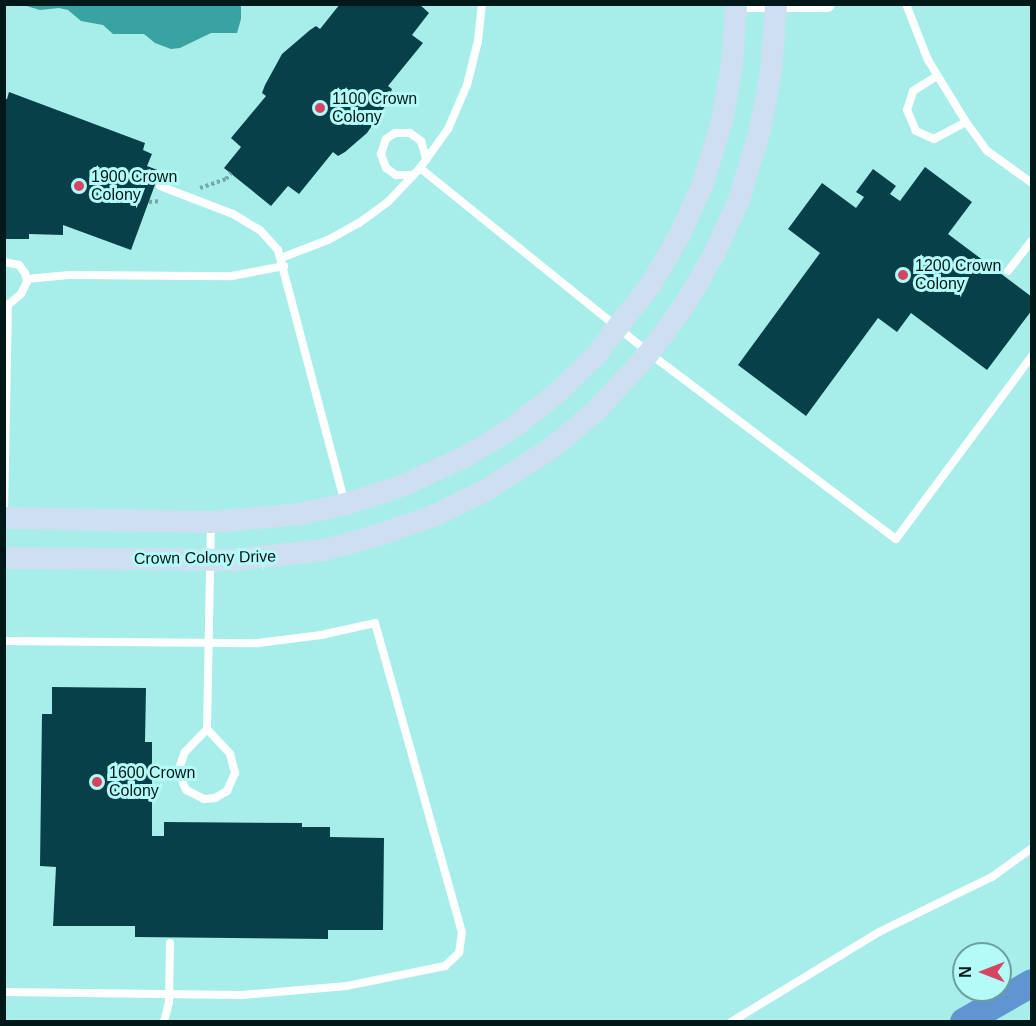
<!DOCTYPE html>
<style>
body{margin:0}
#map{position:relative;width:1036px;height:1026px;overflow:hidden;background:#a7eeeb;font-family:Arial,sans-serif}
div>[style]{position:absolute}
.water>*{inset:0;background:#38a3a1}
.building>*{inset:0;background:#08404a}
.path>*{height:4px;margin-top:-2px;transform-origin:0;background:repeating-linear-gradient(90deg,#72aaa8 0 3px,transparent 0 6px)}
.lane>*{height:8px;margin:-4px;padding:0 4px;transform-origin:4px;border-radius:4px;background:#fff}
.street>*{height:15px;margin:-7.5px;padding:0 7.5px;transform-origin:7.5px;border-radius:7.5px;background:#fff}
.secondary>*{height:22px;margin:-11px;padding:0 11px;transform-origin:11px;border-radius:11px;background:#cfdff2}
.highway>*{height:28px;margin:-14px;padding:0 14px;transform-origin:14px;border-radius:14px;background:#6095d2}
.dots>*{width:16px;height:16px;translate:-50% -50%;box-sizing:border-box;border:3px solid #b4fbf8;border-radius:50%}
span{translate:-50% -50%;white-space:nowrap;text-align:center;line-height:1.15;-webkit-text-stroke:6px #b4fbf8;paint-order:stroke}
.poi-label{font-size:16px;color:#001818}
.left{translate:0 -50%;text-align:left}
.street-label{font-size:16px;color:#001818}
.frame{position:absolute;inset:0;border:6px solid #001818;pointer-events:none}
.north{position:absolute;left:952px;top:942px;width:60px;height:60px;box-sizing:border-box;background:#b4fbf8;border:2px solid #6ca09e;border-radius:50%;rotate:270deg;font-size:16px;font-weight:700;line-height:24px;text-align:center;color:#001818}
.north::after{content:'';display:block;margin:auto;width:21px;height:27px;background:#d54460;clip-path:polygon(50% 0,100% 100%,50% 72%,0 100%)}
</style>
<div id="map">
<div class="water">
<i style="clip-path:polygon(241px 5px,241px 19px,237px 33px,211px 33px,180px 48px,171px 49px,155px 43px,144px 34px,113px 34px,103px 25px,81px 21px,68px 10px,59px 8px,40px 10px,23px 5px)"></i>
</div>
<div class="building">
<i style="clip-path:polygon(340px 4px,419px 4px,429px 13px,412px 35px,423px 43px,388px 86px,392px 89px,386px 105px,367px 133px,345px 152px,338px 156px,333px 152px,299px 194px,288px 186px,271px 206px,224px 168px,241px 147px,231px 138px,266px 96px,262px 93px,265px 85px,282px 54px,310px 30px,316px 26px,320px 29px)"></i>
<i style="clip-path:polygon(9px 92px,145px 143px,143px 150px,152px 154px,147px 166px,160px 171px,131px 250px,63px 225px,63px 235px,29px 234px,29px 239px,4px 239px,4px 99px,7px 99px)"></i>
<i style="clip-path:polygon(925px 167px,972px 202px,948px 234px,1032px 297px,1032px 310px,987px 370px,911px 313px,897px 332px,878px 318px,806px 416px,738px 365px,820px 253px,788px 229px,822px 183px,856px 208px,864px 197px,856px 192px,873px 169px,896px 186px,890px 194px,900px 201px)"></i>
<i style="clip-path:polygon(52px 687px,146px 688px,145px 742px,152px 742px,152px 836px,164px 836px,164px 822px,302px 823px,302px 827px,330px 827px,330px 837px,384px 838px,383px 930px,328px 930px,328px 939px,135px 937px,135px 926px,53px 926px,56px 867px,40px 866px,42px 714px,52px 714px)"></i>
</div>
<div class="path">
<i style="left:200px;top:188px;width:28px;rotate:-19deg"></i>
<i style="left:226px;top:179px;width:8px;rotate:-50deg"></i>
<i style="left:149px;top:202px;width:12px;rotate:-5deg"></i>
</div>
<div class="lane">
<i style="left:906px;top:4px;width:60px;rotate:68.6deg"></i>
<i style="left:928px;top:60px;width:73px;rotate:58.5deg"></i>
<i style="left:966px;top:122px;width:36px;rotate:152deg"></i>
<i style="left:934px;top:139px;width:20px;rotate:-156deg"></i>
<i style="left:916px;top:131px;width:23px;rotate:-113deg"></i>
<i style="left:907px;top:110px;width:20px;rotate:-72deg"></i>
<i style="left:913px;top:91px;width:28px;rotate:-32deg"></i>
<i style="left:966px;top:122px;width:34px;rotate:54deg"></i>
<i style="left:986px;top:150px;width:57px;rotate:35.7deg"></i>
<i style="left:420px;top:168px;width:294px;rotate:38.9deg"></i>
<i style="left:649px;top:353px;width:309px;rotate:37deg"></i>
<i style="left:896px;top:539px;width:228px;rotate:-53.4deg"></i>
<i style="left:413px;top:175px;width:17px;rotate:180deg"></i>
<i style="left:396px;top:175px;width:12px;rotate:-145deg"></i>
<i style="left:386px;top:168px;width:15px;rotate:-110deg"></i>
<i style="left:381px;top:154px;width:16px;rotate:-72deg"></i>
<i style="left:386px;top:139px;width:11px;rotate:-34deg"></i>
<i style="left:395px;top:133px;width:15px"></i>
<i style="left:410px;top:133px;width:14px;rotate:36deg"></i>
<i style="left:421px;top:141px;width:19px;rotate:74deg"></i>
<i style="left:160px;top:186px;width:78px;rotate:21deg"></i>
<i style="left:233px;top:214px;width:31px;rotate:31deg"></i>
<i style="left:260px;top:230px;width:27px;rotate:48deg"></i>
<i style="left:278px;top:250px;width:262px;rotate:75.2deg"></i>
<i style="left:281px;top:258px;width:50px;rotate:-21deg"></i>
<i style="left:328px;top:240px;width:35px;rotate:-29deg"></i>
<i style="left:359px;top:223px;width:36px;rotate:-36deg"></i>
<i style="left:388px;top:202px;width:47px;rotate:-46.7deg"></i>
<i style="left:420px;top:168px;width:48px;rotate:-54.3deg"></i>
<i style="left:448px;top:129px;width:48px;rotate:-66.6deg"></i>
<i style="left:467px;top:85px;width:45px;rotate:-76deg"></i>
<i style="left:478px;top:41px;width:37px;rotate:-84deg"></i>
<i style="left:4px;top:262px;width:15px;rotate:11deg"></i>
<i style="left:19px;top:265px;width:10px;rotate:53deg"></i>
<i style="left:25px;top:273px;width:9px;rotate:77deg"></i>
<i style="left:27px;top:282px;width:13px;rotate:117deg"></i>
<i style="left:21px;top:294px;width:17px;rotate:140deg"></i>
<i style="left:8px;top:305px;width:4px;rotate:-153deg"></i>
<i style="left:1008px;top:271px;width:39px;rotate:-52deg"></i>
<i style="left:27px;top:279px;width:42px;rotate:-5.4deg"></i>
<i style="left:69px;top:275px;width:163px;rotate:0.4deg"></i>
<i style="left:232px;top:276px;width:53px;rotate:-10.9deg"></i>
<i style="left:4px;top:513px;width:208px;rotate:-88.9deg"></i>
<i style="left:4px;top:641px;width:254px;rotate:0.5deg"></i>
<i style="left:258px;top:643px;width:64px;rotate:-7.2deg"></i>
<i style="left:321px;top:635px;width:55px;rotate:-12.5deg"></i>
<i style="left:375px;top:623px;width:321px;rotate:74.3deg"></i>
<i style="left:462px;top:932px;width:21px;rotate:98deg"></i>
<i style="left:459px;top:953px;width:19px;rotate:137deg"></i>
<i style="left:445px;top:966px;width:100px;rotate:168.5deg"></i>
<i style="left:347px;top:986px;width:105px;rotate:175.1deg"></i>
<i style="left:242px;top:995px;width:238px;rotate:-179.3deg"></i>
<i style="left:207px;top:729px;width:206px;rotate:-88.9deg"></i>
<i style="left:207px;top:729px;width:34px;rotate:47deg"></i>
<i style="left:230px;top:754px;width:20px;rotate:75deg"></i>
<i style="left:235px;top:773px;width:20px;rotate:114deg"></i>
<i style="left:227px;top:791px;width:14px;rotate:150deg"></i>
<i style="left:215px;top:798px;width:11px;rotate:175deg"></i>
<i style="left:204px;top:799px;width:20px;rotate:-153deg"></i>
<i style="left:186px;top:790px;width:21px;rotate:-113deg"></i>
<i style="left:178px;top:771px;width:20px;rotate:-70deg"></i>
<i style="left:185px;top:752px;width:32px;rotate:-46deg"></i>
<i style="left:164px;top:1022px;width:21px;rotate:-76deg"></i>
<i style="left:169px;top:1002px;width:59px;rotate:-89deg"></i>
<i style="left:731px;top:1022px;width:173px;rotate:-31.3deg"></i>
<i style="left:879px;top:932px;width:126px;rotate:-26deg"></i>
<i style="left:992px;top:877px;width:49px;rotate:-35.9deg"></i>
</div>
<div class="street">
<i style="left:742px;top:4px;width:85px"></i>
</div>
<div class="secondary">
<i style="left:4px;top:518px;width:207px;rotate:1.1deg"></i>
<i style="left:211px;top:522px;width:89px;rotate:-5.1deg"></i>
<i style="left:300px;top:514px;width:47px;rotate:-12.3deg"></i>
<i style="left:346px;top:504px;width:58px;rotate:-18.1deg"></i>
<i style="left:401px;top:486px;width:72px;rotate:-24.4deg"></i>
<i style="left:467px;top:456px;width:53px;rotate:-31.9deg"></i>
<i style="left:512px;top:428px;width:56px;rotate:-37.7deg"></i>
<i style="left:556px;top:394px;width:56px;rotate:-44.3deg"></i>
<i style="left:596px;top:355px;width:90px;rotate:-52.2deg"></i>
<i style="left:651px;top:284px;width:53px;rotate:-59.6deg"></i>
<i style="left:678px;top:238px;width:57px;rotate:-65.2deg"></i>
<i style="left:702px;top:186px;width:68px;rotate:-72.9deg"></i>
<i style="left:722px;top:121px;width:57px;rotate:-79.9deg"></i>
<i style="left:732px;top:65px;width:61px;rotate:-86.2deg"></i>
<i style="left:4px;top:558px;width:228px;rotate:0.5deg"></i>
<i style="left:232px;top:560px;width:93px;rotate:-6.2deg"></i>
<i style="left:324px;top:550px;width:57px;rotate:-15.3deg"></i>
<i style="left:379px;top:535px;width:57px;rotate:-19.4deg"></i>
<i style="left:433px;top:516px;width:59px;rotate:-26.1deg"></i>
<i style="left:486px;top:490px;width:75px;rotate:-32.4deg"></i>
<i style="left:549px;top:450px;width:62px;rotate:-39.8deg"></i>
<i style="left:597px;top:410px;width:77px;rotate:-47.6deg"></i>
<i style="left:649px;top:353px;width:59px;rotate:-53.3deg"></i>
<i style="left:684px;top:306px;width:58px;rotate:-59.9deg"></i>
<i style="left:713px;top:256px;width:62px;rotate:-65.1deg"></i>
<i style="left:739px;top:200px;width:73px;rotate:-73.3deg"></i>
<i style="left:760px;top:130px;width:60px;rotate:-79.4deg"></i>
<i style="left:771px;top:71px;width:67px;rotate:-85.7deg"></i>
</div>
<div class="highway">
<i style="left:964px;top:1022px;width:78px;rotate:-29.8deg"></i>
</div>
<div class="dots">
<i style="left:320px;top:108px;background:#d54460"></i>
<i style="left:79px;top:186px;background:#d54460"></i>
<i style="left:903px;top:275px;background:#d54460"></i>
<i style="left:97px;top:782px;background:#d54460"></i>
</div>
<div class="poi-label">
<span class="left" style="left:332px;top:108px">1100 Crown<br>Colony</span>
<span class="left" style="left:91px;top:186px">1900 Crown<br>Colony</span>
<span class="left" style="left:915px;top:275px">1200 Crown<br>Colony</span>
<span class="left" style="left:109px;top:782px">1600 Crown<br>Colony</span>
</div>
<div class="street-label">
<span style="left:205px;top:558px;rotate:-1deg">Crown Colony Drive</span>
</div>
<div class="frame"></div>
<div class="north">N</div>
</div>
